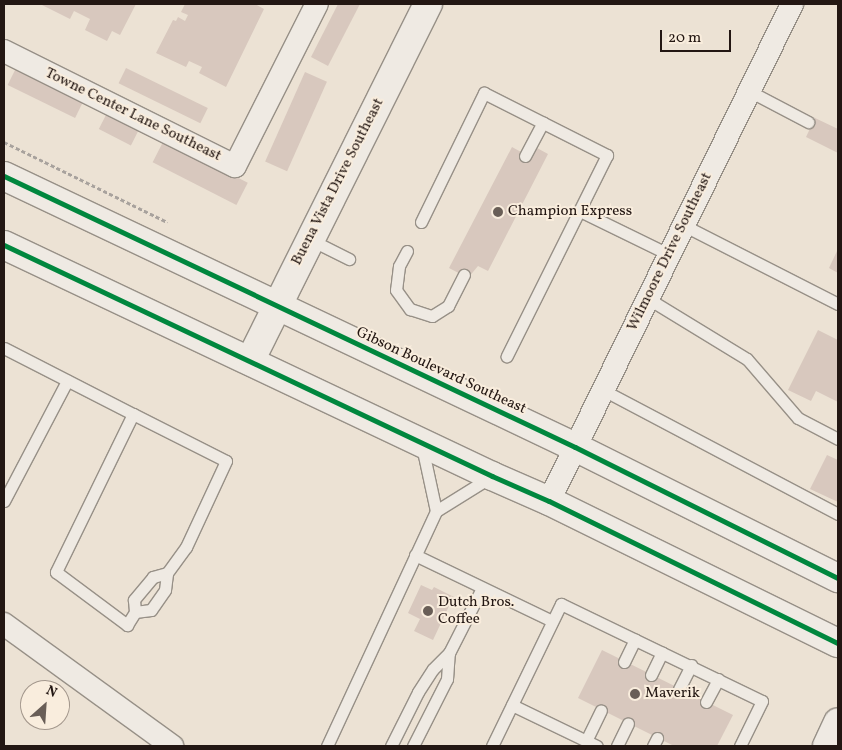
<!DOCTYPE html>
<style>
body{margin:0}
#map{position:relative;width:842px;height:750px;overflow:hidden;background:#ece2d4;font-family:Vollkorn,serif}
div>[style]{position:absolute}
.building>*{inset:0;background:#d8c8be;transform-origin:0 0}
.path>*{height:3px;margin-top:-1.5px;transform-origin:0;background:repeating-linear-gradient(90deg,#a8a29d 0 4px,transparent 0 6.5px)}
.roads{filter:drop-shadow(1px 0 #979087) drop-shadow(-1px 0 #979087) drop-shadow(0 1px #979087) drop-shadow(0 -1px #979087)}
.lane>*{height:11px;margin:-5.5px;padding:0 5.5px;transform-origin:5.5px;border-radius:5.5px;background:#efeae3}
.street>*{height:22px;margin:-11px;padding:0 11px;transform-origin:11px;border-radius:11px;background:#efeae3}
.secondary>*{height:28px;margin:-14px;padding:0 14px;transform-origin:14px;border-radius:14px;background:#efeae3}
.cycleway>*{height:5px;margin:-2.5px;padding:0 2.5px;transform-origin:2.5px;border-radius:2.5px;background:#00873e}
.dots>*{width:14px;height:14px;translate:-50% -50%;box-sizing:border-box;border:2px solid #f9eddd;border-radius:50%}
span{translate:-50% -50%;white-space:nowrap;text-align:center;line-height:1.15;-webkit-text-stroke:4px #f9eddd;paint-order:stroke}
.street-label{font-size:15px;color:#231713}
.poi-label{font-size:15px;color:#231713}
.left{translate:0 -50%;text-align:left}
.frame{position:absolute;inset:0;border:5px solid #231713;pointer-events:none}
.north{position:absolute;left:20px;top:680px;width:50px;height:50px;box-sizing:border-box;background:#f9eddd;border:1px solid #a3978c;border-radius:50%;rotate:26deg;font-size:14px;font-weight:700;line-height:20px;text-align:center;color:#231713}
.north::after{content:'';display:block;margin:auto;width:18px;height:22px;background:#695e57;clip-path:polygon(50% 0,100% 100%,50% 72%,0 100%)}
.scale{position:absolute;left:660px;top:30px;width:71px;height:22px;box-sizing:border-box;border:2px solid #231713;border-top:0;padding-left:6px;font-size:15px;line-height:18px;white-space:nowrap;color:#231713;-webkit-text-stroke:4px #f9eddd;paint-order:stroke}
</style>
<div id="map">
<div class="building">
<i style="clip-path:polygon(40px 4px,136px 4px,120px 35px,112px 31px,107px 41px,85px 30px,90px 19px,74px 11px,70px 19px)"></i>
<i style="clip-path:polygon(185px 4px,255px 4px,264px 9px,226px 87px,199px 73px,202px 67px,189px 61px,186px 67px,156px 53px,173px 20px,176px 21px,178px 17px,185px 21px,188px 15px,181px 12px)"></i>
<i style="clip-path:polygon(338px 4px,360px 4px,328px 66px,311px 57px)"></i>
<i style="left:16px;top:68px;width:75px;height:19px;rotate:26deg"></i>
<i style="left:126px;top:68px;width:91px;height:17px;rotate:26deg"></i>
<i style="left:305px;top:72px;width:24px;height:98px;rotate:24deg"></i>
<i style="left:107px;top:113px;width:36px;height:18px;rotate:27deg"></i>
<i style="clip-path:polygon(815px 118px,838px 129px,838px 153px,806px 137px)"></i>
<i style="left:164px;top:140px;width:94px;height:25px;rotate:27deg"></i>
<i style="clip-path:polygon(512px 147px,532px 158px,537px 148px,548px 154px,488px 271px,478px 266px,468px 278px,449px 268px)"></i>
<i style="clip-path:polygon(838px 249px,838px 273px,829px 268px)"></i>
<i style="clip-path:polygon(818px 330px,838px 340px,838px 402px,816px 391px,811px 401px,788px 390px)"></i>
<i style="clip-path:polygon(827px 455px,838px 460px,838px 502px,810px 489px)"></i>
<i style="clip-path:polygon(421px 585px,432px 590px,434px 587px,458px 599px,453px 608px,449px 606px,433px 640px,414px 631px,420px 619px,408px 613px)"></i>
<i style="clip-path:polygon(602px 650px,733px 715px,717px 746px,674px 746px,578px 698px)"></i>
</div>
<div class="path">
<i style="left:4px;top:142px;width:182px;rotate:26.1deg"></i>
</div>
<div class="roads">
<div class="lane">
<i style="left:749px;top:91px;width:67px;rotate:27.7deg"></i>
<i style="left:525px;top:156px;width:38px;rotate:-62deg"></i>
<i style="left:580px;top:211px;width:98px;rotate:26deg"></i>
<i style="left:421px;top:222px;width:144px;rotate:-64deg"></i>
<i style="left:484px;top:93px;width:138px;rotate:26.8deg"></i>
<i style="left:607px;top:155px;width:225px;rotate:116.5deg"></i>
<i style="left:683px;top:225px;width:174px;rotate:27deg"></i>
<i style="left:309px;top:239px;width:45px;rotate:26.6deg"></i>
<i style="left:407px;top:251px;width:17px;rotate:118deg"></i>
<i style="left:399px;top:266px;width:24px;rotate:97deg"></i>
<i style="left:396px;top:290px;width:24px;rotate:54deg"></i>
<i style="left:410px;top:309px;width:23px;rotate:18deg"></i>
<i style="left:432px;top:316px;width:19px;rotate:-32deg"></i>
<i style="left:448px;top:306px;width:35px;rotate:-63deg"></i>
<i style="left:647px;top:298px;width:117px;rotate:31.4deg"></i>
<i style="left:747px;top:359px;width:78px;rotate:49.2deg"></i>
<i style="left:798px;top:418px;width:45px;rotate:27.7deg"></i>
<i style="left:4px;top:348px;width:145px;rotate:27.1deg"></i>
<i style="left:133px;top:414px;width:176px;rotate:116deg"></i>
<i style="left:56px;top:572px;width:89px;rotate:36.7deg"></i>
<i style="left:127px;top:625px;width:15px;rotate:-58deg"></i>
<i style="left:135px;top:612px;width:16px;rotate:-7deg"></i>
<i style="left:151px;top:610px;width:24px;rotate:-55deg"></i>
<i style="left:165px;top:590px;width:17px;rotate:-83deg"></i>
<i style="left:603px;top:390px;width:266px;rotate:27.8deg"></i>
<i style="left:133px;top:414px;width:104px;rotate:26.8deg"></i>
<i style="left:226px;top:461px;width:95px;rotate:114.9deg"></i>
<i style="left:186px;top:547px;width:32px;rotate:126deg"></i>
<i style="left:167px;top:573px;width:15px;rotate:164deg"></i>
<i style="left:153px;top:577px;width:30px;rotate:130deg"></i>
<i style="left:134px;top:600px;width:12px;rotate:85deg"></i>
<i style="left:4px;top:501px;width:136px;rotate:-62.3deg"></i>
<i style="left:436px;top:511px;width:62px;rotate:-31.9deg"></i>
<i style="left:415px;top:555px;width:152px;rotate:25.7deg"></i>
<i style="left:624px;top:662px;width:25px;rotate:-64deg"></i>
<i style="left:651px;top:675px;width:25px;rotate:-64deg"></i>
<i style="left:679px;top:689px;width:27px;rotate:-63deg"></i>
<i style="left:706px;top:702px;width:26px;rotate:-62deg"></i>
<i style="left:512px;top:705px;width:94px;rotate:25.8deg"></i>
<i style="left:586px;top:741px;width:34px;rotate:-64deg"></i>
<i style="left:327px;top:746px;width:259px;rotate:-65.1deg"></i>
<i style="left:436px;top:511px;width:66px;rotate:-102.2deg"></i>
<i style="left:391px;top:746px;width:60px;rotate:-63.4deg"></i>
<i style="left:418px;top:692px;width:27px;rotate:-57deg"></i>
<i style="left:433px;top:669px;width:23px;rotate:-45deg"></i>
<i style="left:413px;top:746px;width:75px;rotate:-63.1deg"></i>
<i style="left:447px;top:679px;width:26px;rotate:-86deg"></i>
<i style="left:449px;top:653px;width:73px;rotate:-63.1deg"></i>
<i style="left:492px;top:746px;width:158px;rotate:-64.1deg"></i>
<i style="left:561px;top:604px;width:223px;rotate:25.8deg"></i>
<i style="left:762px;top:701px;width:50px;rotate:116.1deg"></i>
<i style="left:617px;top:746px;width:25px;rotate:-64deg"></i>
<i style="left:653px;top:746px;width:9px;rotate:-63deg"></i>
</div>
<div class="street">
<i style="left:4px;top:51px;width:258px;rotate:26.5deg"></i>
<i style="left:235px;top:166px;width:182px;rotate:-63.2deg"></i>
<i style="left:549px;top:501px;width:553px;rotate:-63.94deg"></i>
<i style="left:4px;top:624px;width:208px;rotate:36deg"></i>
</div>
<div class="secondary">
<i style="left:4px;top:176px;width:632px;rotate:25.39deg"></i>
<i style="left:575px;top:447px;width:294px;rotate:26.5deg"></i>
<i style="left:4px;top:245px;width:540px;rotate:25.33deg"></i>
<i style="left:492px;top:476px;width:62px;rotate:23.7deg"></i>
<i style="left:549px;top:501px;width:322px;rotate:26.2deg"></i>
<i style="left:250px;top:361px;width:399px;rotate:-63.5deg"></i>
<i style="left:827px;top:746px;width:26px;rotate:-65deg"></i>
</div>
</div>
<div class="cycleway">
<i style="left:4px;top:176px;width:632px;rotate:25.39deg"></i>
<i style="left:575px;top:447px;width:294px;rotate:26.5deg"></i>
<i style="left:4px;top:245px;width:540px;rotate:25.33deg"></i>
<i style="left:492px;top:476px;width:62px;rotate:23.7deg"></i>
<i style="left:549px;top:501px;width:322px;rotate:26.2deg"></i>
</div>
<div class="dots">
<i style="left:498px;top:212px;background:#695e57"></i>
<i style="left:428px;top:611px;background:#695e57"></i>
<i style="left:635px;top:694px;background:#695e57"></i>
</div>
<div class="street-label">
<span style="left:133px;top:115px;rotate:26deg">Towne Center Lane Southeast</span>
<span style="left:338px;top:182px;rotate:-63deg">Buena Vista Drive Southeast</span>
<span style="left:670px;top:252px;rotate:-64deg">Wilmoore Drive Southeast</span>
<span style="left:441px;top:371px;rotate:25deg">Gibson Boulevard Southeast</span>
</div>
<div class="poi-label">
<span class="left" style="left:508px;top:212px">Champion Express</span>
<span class="left" style="left:438px;top:611px">Dutch Bros.<br>Coffee</span>
<span class="left" style="left:645px;top:694px">Maverik</span>
</div>
<div class="frame"></div>
<div class="north">N</div>
<div class="scale">20 m</div>
</div>
